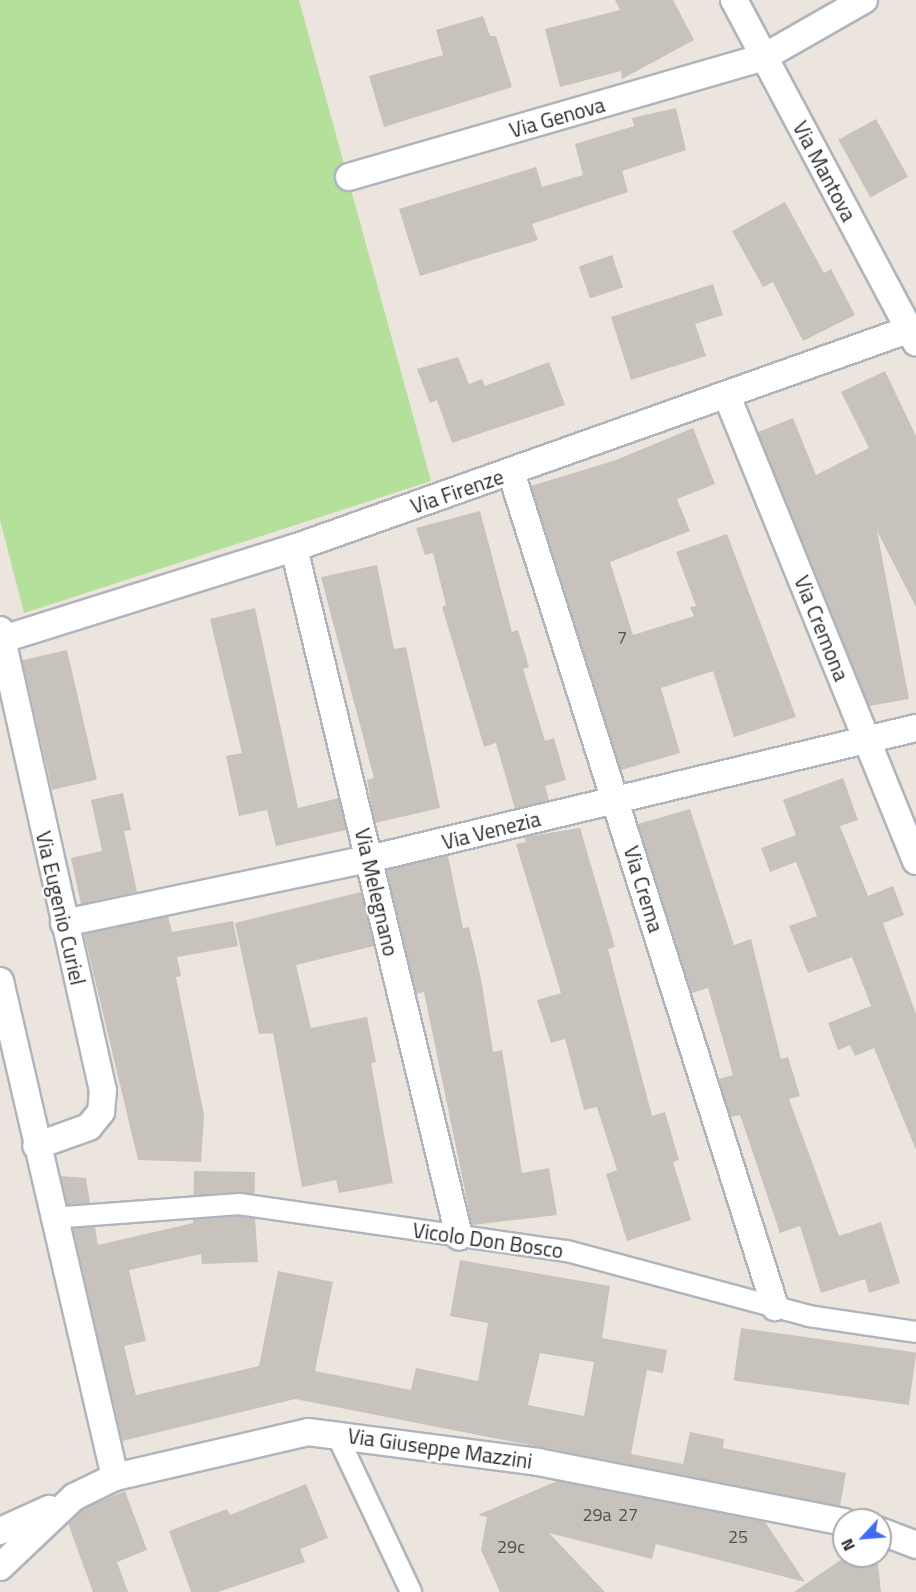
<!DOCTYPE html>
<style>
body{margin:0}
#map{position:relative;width:916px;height:1592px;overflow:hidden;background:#ece5dd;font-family:"Titillium Web",sans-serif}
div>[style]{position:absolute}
.green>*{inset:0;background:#b5e09b}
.building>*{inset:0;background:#c7c2bc;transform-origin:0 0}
.roads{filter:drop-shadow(2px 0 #b0b4bd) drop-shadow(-2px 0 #b0b4bd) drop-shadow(0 2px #b0b4bd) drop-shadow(0 -2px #b0b4bd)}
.pedestrian>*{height:20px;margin:-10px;padding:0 10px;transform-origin:10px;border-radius:10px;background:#fff}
.minor>*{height:26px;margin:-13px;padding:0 13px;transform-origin:13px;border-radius:13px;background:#fff}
span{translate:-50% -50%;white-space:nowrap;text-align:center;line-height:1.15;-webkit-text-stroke:4.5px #fff;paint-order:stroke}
.number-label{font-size:18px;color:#51504e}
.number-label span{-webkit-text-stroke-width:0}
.street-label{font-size:21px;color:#2a2a2a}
.north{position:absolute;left:832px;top:1508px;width:60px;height:60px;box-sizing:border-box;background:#fff;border:2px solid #aaa;border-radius:50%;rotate:244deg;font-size:16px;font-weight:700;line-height:24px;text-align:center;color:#2a2a2a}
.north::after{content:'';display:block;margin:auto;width:21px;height:27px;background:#426af3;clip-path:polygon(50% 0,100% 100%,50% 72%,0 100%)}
</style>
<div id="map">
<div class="green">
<i style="clip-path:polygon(0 0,299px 0,431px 481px,24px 613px,0 520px)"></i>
</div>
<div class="building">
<i style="clip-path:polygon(615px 0,673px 0,694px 40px,622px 79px,621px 71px,560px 87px,545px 29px,620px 10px)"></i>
<i style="clip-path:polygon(483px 16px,490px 36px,496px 36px,512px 87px,384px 127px,369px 76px,443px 55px,436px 30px)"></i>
<i style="clip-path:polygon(676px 108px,686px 150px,622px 171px,628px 192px,532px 224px,538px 240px,420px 276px,399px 209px,536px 167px,542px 187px,583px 175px,575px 144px,634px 126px,632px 118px)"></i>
<i style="left:876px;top:119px;width:66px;height:43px;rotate:61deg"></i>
<i style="clip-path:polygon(785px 202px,824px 273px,831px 269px,855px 315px,803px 341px,773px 282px,763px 287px,732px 231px)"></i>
<i style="left:612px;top:255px;width:34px;height:35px;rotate:71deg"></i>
<i style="clip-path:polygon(713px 284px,723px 315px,695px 324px,706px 356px,631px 380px,611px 317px)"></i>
<i style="clip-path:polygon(458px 357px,469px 384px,482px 379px,485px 386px,549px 362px,565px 405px,452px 443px,437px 400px,430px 403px,417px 369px)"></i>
<i style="clip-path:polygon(885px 371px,916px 436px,916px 607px,877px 531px,909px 699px,869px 706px,758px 432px,793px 418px,816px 475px,869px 448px,841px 392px)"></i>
<i style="clip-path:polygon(693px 428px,715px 484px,677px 499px,690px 531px,610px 562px,633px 635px,694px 616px,690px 607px,696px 606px,676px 552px,727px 534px,796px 717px,734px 737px,713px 671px,661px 688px,680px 753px,621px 770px,531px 486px,616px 460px)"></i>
<i style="clip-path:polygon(480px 511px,512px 632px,518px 630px,529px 667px,523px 669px,545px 741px,554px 738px,566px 780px,545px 786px,549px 800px,515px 809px,496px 743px,484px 747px,442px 607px,446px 605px,433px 553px,425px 555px,416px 528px)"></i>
<i style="clip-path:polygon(377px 565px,394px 649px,406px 647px,440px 808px,375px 823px,367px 780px,374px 778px,321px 577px)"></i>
<i style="clip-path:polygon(255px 608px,298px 808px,339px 798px,346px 830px,276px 846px,267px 810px,239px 816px,226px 756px,242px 753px,210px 619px)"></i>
<i style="left:67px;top:650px;width:133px;height:46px;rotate:77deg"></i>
<i style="clip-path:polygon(843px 778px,858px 820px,840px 826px,868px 896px,893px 886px,904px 915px,883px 923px,916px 1014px,916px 1150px,874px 1048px,855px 1056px,850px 1045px,838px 1050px,828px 1023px,871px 1006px,852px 957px,808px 973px,789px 926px,817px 916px,796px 862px,770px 872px,761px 848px,796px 835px,783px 800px)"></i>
<i style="clip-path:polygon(123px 793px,131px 830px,124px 831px,137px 892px,81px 904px,71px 858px,102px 851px,91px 800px)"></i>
<i style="clip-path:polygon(690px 809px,734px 945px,751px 939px,781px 1059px,788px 1057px,800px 1096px,789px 1099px,839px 1236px,881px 1222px,900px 1283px,869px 1293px,865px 1279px,821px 1293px,800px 1226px,780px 1233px,740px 1115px,731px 1117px,719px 1079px,733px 1075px,708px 988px,692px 993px,638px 824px)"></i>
<i style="clip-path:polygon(580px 828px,615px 947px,608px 949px,652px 1116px,665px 1112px,679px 1160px,673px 1162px,691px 1220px,627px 1241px,606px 1174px,617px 1170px,597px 1107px,584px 1110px,565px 1039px,551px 1043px,537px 1000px,561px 993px,516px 844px,526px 842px,524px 837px)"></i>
<i style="clip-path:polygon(448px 856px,463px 928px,469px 927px,481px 979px,493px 1052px,502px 1050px,522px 1173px,549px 1168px,557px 1215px,472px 1225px,424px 992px,416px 994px,387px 870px)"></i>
<i style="clip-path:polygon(361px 892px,374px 946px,296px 965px,311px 1028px,367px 1017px,376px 1062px,371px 1063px,393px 1183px,339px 1193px,336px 1180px,302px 1187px,273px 1033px,259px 1034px,235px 923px)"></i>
<i style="clip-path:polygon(168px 916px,172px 932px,233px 921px,238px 946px,177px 957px,181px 976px,176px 977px,204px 1115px,201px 1162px,138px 1160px,84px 934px)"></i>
<i style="left:194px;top:1171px;width:61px;height:24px;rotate:1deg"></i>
<i style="clip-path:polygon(61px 1176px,86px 1178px,90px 1203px,67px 1205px)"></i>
<i style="clip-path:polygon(evenodd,239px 1216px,255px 1218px,258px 1262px,202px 1264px,201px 1254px,129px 1270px,146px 1341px,124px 1346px,136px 1395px,259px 1366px,278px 1271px,333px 1282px,315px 1371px,411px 1390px,416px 1368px,478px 1381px,488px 1323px,450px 1316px,460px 1260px,610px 1286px,602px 1338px,667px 1350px,663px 1373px,647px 1370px,631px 1454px,683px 1464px,690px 1432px,724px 1439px,723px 1448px,846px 1473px,840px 1506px,295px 1399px,122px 1441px,73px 1228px,95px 1227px,98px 1245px,193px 1223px,193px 1219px,239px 1216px,540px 1353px,594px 1362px,584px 1416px,528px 1405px,540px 1353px)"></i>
<i style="left:741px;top:1328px;width:177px;height:53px;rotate:8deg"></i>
<i style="clip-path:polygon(557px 1481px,765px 1522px,805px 1582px,656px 1544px,652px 1559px,549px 1533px,605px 1592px,500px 1592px,481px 1550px,487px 1517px,478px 1515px)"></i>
<i style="clip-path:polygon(306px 1484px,328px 1538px,300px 1549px,305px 1562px,218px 1592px,191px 1592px,169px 1531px,227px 1509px,230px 1515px)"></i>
<i style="clip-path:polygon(125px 1491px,147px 1550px,117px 1562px,128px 1592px,93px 1592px,68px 1523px,83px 1509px)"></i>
<i style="clip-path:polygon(842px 1559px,878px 1564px,881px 1592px,794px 1592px)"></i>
</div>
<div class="roads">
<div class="pedestrian">
<i style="left:52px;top:1218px;width:188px;rotate:-4.3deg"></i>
<i style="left:239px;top:1204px;width:331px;rotate:8.2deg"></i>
<i style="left:567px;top:1251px;width:251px;rotate:15deg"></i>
<i style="left:809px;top:1316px;width:108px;rotate:8.5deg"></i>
<i style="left:336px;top:1433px;width:176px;rotate:64.7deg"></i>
</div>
<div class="minor">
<i style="left:734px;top:0;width:388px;rotate:62deg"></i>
<i style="left:349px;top:177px;width:432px;rotate:-16.1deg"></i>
<i style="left:764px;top:57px;width:115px;rotate:-29.7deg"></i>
<i style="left:727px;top:396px;width:502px;rotate:67.88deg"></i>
<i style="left:511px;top:472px;width:876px;rotate:72.45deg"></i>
<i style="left:294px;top:548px;width:708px;rotate:76.51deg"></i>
<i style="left:0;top:630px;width:471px;rotate:77.4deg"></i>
<i style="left:103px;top:1090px;width:22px;rotate:95deg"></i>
<i style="left:101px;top:1112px;width:19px;rotate:129deg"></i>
<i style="left:89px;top:1127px;width:56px;rotate:160.3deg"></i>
<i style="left:0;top:640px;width:308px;rotate:-17.4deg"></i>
<i style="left:294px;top:548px;width:660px;rotate:-19.56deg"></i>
<i style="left:64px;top:923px;width:312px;rotate:-11.9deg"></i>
<i style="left:369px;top:859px;width:562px;rotate:-13.47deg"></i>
<i style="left:0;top:981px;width:509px;rotate:76.95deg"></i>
<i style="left:0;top:1531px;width:54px;rotate:-24.2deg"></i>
<i style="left:880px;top:1531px;width:39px;rotate:21deg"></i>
<i style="left:0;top:1567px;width:102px;rotate:-43.4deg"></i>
<i style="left:74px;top:1497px;width:46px;rotate:-26deg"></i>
<i style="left:115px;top:1477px;width:198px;rotate:-13.1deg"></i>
<i style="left:308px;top:1432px;width:232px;rotate:7.4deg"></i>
<i style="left:538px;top:1462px;width:312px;rotate:11.1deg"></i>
</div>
</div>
<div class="number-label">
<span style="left:622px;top:638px">7</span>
<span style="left:597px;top:1515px">29a</span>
<span style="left:628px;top:1515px">27</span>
<span style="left:738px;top:1537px">25</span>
<span style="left:511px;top:1547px">29c</span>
</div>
<div class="street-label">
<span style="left:557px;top:117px;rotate:-16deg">Via Genova</span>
<span style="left:825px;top:171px;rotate:62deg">Via Mantova</span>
<span style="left:457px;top:491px;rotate:-19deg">Via Firenze</span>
<span style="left:822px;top:628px;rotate:68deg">Via Cremona</span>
<span style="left:491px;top:830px;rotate:-14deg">Via Venezia</span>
<span style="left:644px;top:889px;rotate:73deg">Via Crema</span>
<span style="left:377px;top:892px;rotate:77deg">Via Melegnano</span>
<span style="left:61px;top:908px;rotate:77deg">Via Eugenio Curiel</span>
<span style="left:488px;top:1240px;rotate:8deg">Vicolo Don Bosco</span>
<span style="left:440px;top:1448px;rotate:8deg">Via Giuseppe Mazzini</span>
</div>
<div class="north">N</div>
</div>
